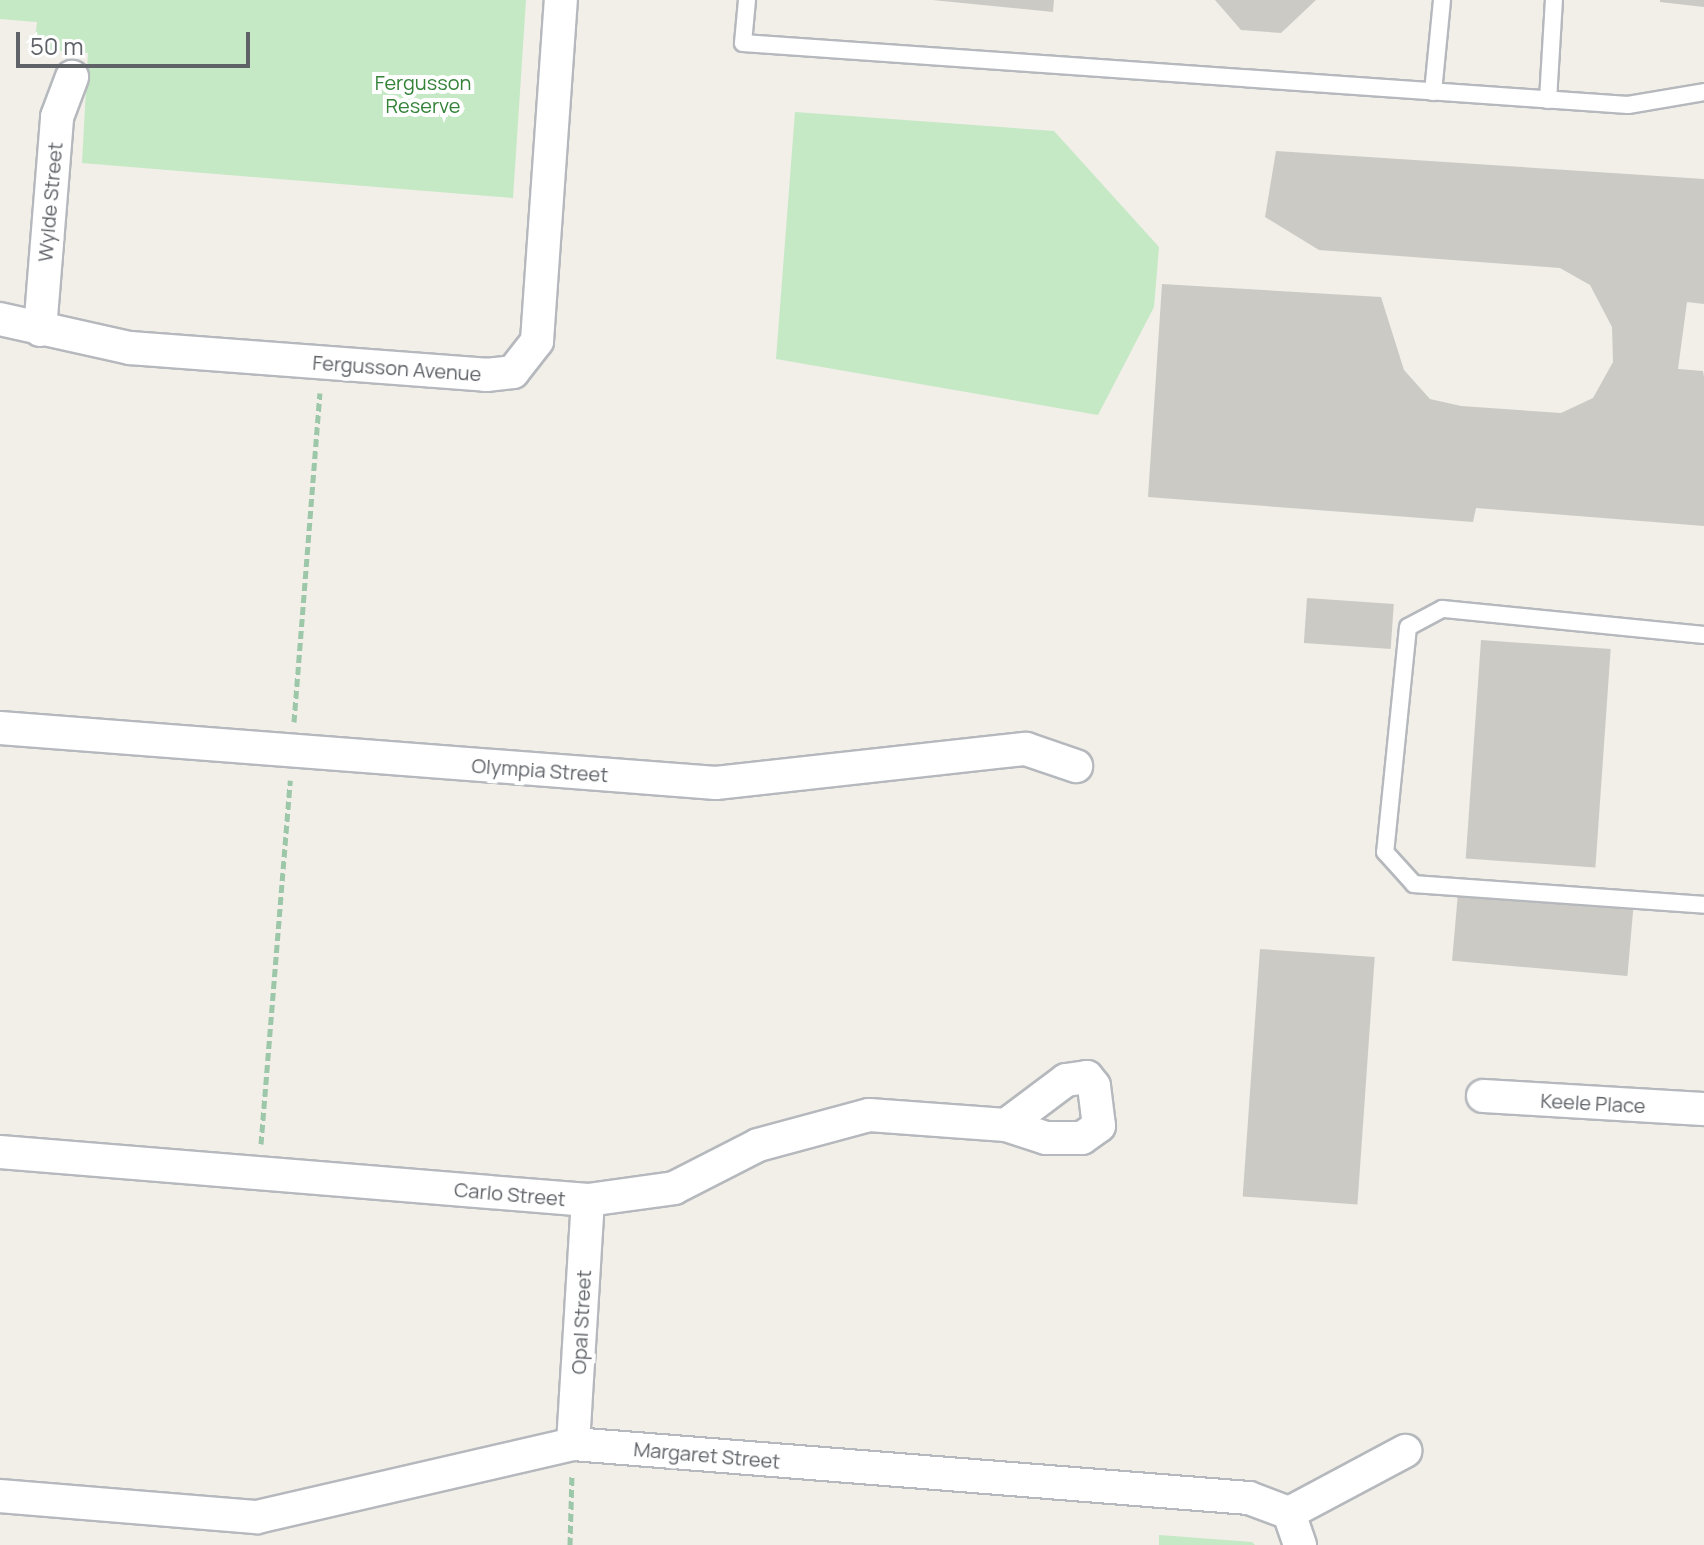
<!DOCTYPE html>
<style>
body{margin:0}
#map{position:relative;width:1704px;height:1545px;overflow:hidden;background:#f1efe8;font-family:Manrope,sans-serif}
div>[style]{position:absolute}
.green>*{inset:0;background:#c5e8c5}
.building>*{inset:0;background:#cccac5;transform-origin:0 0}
.path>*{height:5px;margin-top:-2.5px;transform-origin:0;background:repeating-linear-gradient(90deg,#9cc7a9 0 8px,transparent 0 12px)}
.roads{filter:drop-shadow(2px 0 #b5b8bc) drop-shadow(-2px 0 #b5b8bc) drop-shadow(0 2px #b5b8bc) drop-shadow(0 -2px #b5b8bc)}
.service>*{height:16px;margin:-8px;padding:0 8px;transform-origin:8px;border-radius:8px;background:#fff}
.minor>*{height:32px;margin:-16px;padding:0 16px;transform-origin:16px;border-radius:16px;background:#fff}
span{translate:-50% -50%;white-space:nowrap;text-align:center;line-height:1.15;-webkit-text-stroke:8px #fff;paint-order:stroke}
.park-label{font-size:20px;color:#348238}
.street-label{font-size:20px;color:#5f6368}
.scale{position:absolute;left:16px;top:32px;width:234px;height:36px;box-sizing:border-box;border:4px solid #5f6368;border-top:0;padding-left:10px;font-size:24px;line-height:28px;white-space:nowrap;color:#5f6368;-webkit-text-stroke:6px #fff;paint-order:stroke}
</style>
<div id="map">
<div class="green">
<i style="clip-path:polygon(0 0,526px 0,513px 198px,82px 163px,88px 53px,34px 49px,37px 22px,0 19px)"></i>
<i style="clip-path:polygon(795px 112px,1054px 131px,1159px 247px,1154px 307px,1098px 415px,776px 359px)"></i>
<i style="clip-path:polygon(1159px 1535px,1252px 1542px,1255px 1545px,1159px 1545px)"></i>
</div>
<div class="building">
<i style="clip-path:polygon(932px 0,1054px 0,1053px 12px)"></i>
<i style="clip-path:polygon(1215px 0,1316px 0,1281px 33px,1241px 30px)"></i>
<i style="clip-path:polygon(1660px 0,1704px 0,1704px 7px,1660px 2px)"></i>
<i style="clip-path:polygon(1276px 151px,1704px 179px,1704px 304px,1687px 302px,1678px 369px,1703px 371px,1704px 377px,1704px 526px,1476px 508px,1473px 522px,1148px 497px,1162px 284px,1381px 297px,1404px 370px,1430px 399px,1461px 406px,1561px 413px,1593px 398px,1613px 362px,1612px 327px,1590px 285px,1560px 268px,1319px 250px,1265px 217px)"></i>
<i style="left:1307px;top:598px;width:87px;height:45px;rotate:4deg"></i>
<i style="left:1481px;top:640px;width:130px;height:219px;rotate:4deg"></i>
<i style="left:1458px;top:893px;width:176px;height:68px;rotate:5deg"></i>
<i style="left:1260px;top:949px;width:115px;height:248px;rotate:4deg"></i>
</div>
<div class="path">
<i style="left:294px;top:722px;width:330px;rotate:-85.5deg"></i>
<i style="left:261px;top:1144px;width:365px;rotate:-85.4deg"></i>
<i style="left:570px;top:1545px;width:71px;rotate:-88.4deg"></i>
</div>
<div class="roads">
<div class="service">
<i style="left:747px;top:0;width:43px;rotate:95.3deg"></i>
<i style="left:743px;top:43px;width:887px;rotate:4.01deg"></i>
<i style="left:1628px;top:105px;width:77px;rotate:-9.7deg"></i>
<i style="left:1433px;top:92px;width:92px;rotate:-84.4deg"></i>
<i style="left:1548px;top:100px;width:100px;rotate:-86.6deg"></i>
<i style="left:1704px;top:635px;width:263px;rotate:-174.3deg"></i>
<i style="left:1442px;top:609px;width:38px;rotate:152deg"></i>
<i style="left:1408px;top:627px;width:226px;rotate:95.8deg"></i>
<i style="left:1385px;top:852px;width:43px;rotate:47.8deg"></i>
<i style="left:1414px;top:884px;width:291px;rotate:4.1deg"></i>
</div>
<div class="minor">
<i style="left:0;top:319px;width:133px;rotate:12.6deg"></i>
<i style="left:130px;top:348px;width:357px;rotate:4.3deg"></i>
<i style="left:486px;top:375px;width:27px;rotate:-6deg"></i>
<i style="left:513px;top:372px;width:39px;rotate:-52deg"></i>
<i style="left:537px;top:341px;width:342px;rotate:-86deg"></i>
<i style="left:40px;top:330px;width:214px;rotate:-85.4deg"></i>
<i style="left:57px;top:117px;width:43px;rotate:-69.4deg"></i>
<i style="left:0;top:728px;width:718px;rotate:4.39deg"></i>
<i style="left:716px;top:783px;width:312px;rotate:-6.3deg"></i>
<i style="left:1026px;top:749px;width:53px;rotate:18.8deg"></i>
<i style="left:1087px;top:1077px;width:11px;rotate:52deg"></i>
<i style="left:1094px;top:1086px;width:40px;rotate:82.9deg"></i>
<i style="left:1099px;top:1126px;width:21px;rotate:145deg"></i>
<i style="left:1082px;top:1138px;width:36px;rotate:180deg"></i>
<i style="left:1046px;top:1138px;width:42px;rotate:-162deg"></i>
<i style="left:1006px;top:1125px;width:75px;rotate:-36.9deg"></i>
<i style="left:1066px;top:1080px;width:21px;rotate:-8deg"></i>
<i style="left:1483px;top:1096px;width:221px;rotate:3.4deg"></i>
<i style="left:0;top:1152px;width:590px;rotate:4.67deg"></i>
<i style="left:588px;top:1200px;width:87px;rotate:-7.9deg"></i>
<i style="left:674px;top:1188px;width:94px;rotate:-27.1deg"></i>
<i style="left:758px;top:1145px;width:115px;rotate:-15.1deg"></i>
<i style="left:869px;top:1115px;width:137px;rotate:4.2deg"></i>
<i style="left:573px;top:1444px;width:244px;rotate:-86.5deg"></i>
<i style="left:0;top:1496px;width:258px;rotate:4.7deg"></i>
<i style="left:257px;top:1517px;width:324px;rotate:-13deg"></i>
<i style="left:573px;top:1444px;width:678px;rotate:4.57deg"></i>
<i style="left:1249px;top:1498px;width:43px;rotate:20.6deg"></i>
<i style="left:1289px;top:1513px;width:132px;rotate:-28.1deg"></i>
<i style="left:1289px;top:1513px;width:34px;rotate:71deg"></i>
</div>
</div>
<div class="park-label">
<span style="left:423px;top:94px">Fergusson<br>Reserve</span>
</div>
<div class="street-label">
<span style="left:50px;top:202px;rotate:-85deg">Wylde Street</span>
<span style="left:397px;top:368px;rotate:4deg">Fergusson Avenue</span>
<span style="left:540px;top:770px;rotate:4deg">Olympia Street</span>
<span style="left:1593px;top:1103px;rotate:3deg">Keele Place</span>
<span style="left:510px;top:1194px;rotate:5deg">Carlo Street</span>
<span style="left:581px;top:1322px;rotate:-87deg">Opal Street</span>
<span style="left:707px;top:1455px;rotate:5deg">Margaret Street</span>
</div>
<div class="scale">50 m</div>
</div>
